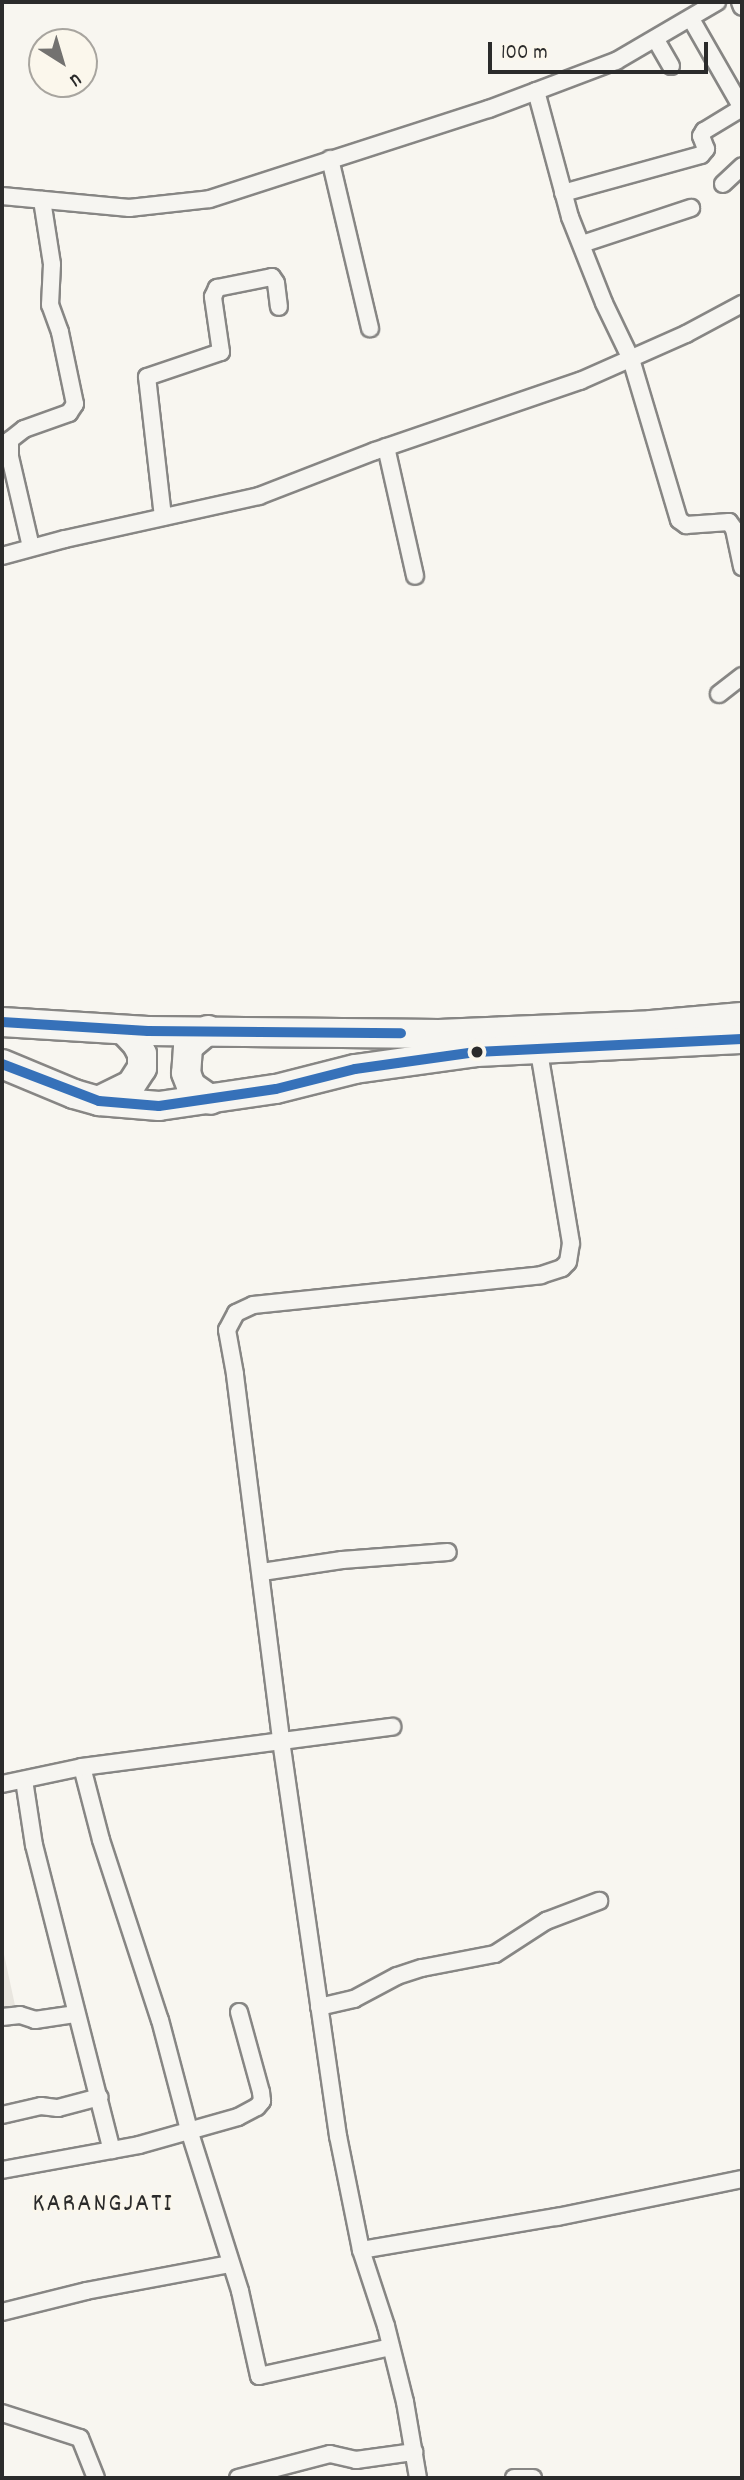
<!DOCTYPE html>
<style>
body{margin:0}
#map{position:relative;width:744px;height:2480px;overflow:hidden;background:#f8f6f0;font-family:Dekko,sans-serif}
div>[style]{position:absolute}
.built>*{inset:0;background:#e9e6df}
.roads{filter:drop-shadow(2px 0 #878684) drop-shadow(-2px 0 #878684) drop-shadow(0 2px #878684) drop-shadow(0 -2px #878684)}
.minor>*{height:16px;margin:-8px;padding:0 8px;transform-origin:8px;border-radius:8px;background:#f6f5f1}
.trunk>*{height:28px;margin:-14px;padding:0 14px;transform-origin:14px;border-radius:14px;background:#f6f5f1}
.bus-1>*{height:10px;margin:-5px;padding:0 5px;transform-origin:5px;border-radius:5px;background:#3671b9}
.dots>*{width:19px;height:19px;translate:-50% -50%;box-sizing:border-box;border:4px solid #fbf7ec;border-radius:50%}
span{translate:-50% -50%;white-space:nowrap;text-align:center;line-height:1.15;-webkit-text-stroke:5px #fbf7ec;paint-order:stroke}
.quarter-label{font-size:26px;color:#2b2b2b;letter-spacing:2px}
.frame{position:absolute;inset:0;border:4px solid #2b2b2b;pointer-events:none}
.north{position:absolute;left:28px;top:28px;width:70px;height:70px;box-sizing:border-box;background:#fbf7ec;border:2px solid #a8a59f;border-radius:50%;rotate:143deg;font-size:19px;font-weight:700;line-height:28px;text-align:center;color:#2b2b2b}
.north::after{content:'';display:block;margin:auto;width:24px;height:32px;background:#737270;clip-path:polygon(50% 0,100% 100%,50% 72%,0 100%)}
.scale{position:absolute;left:488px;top:42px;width:220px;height:32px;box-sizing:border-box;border:4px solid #2b2b2b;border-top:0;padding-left:9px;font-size:21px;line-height:24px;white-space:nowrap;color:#2b2b2b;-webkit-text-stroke:5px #fbf7ec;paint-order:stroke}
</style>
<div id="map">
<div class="built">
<i style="clip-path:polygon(2px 1945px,16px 2010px,2px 2013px)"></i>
</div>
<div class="roads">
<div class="minor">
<i style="left:740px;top:2px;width:5px;rotate:68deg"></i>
<i style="left:656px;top:40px;width:30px;rotate:60deg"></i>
<i style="left:536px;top:91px;width:131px;rotate:74.9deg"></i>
<i style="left:570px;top:217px;width:92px;rotate:68.4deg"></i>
<i style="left:604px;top:303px;width:62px;rotate:64.3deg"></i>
<i style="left:631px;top:359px;width:168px;rotate:73.4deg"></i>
<i style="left:679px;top:520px;width:9px;rotate:36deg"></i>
<i style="left:686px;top:525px;width:43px;rotate:-4deg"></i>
<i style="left:729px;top:522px;width:9px;rotate:54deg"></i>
<i style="left:734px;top:529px;width:39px;rotate:78deg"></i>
<i style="left:330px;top:159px;width:174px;rotate:76.7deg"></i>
<i style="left:723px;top:184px;width:26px;rotate:-43deg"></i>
<i style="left:563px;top:193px;width:143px;rotate:-15.4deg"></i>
<i style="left:701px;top:155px;width:8px;rotate:-50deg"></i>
<i style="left:706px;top:149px;width:14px;rotate:-111deg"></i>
<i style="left:701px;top:136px;width:6px;rotate:-59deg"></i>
<i style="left:704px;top:131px;width:44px;rotate:-31.2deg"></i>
<i style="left:742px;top:108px;width:103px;rotate:-119.8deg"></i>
<i style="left:2px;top:196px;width:128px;rotate:5.4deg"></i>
<i style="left:129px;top:208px;width:81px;rotate:-6.3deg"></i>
<i style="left:210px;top:199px;width:293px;rotate:-17.9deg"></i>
<i style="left:489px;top:109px;width:136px;rotate:-20.7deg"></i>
<i style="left:616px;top:61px;width:117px;rotate:-30.3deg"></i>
<i style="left:582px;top:244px;width:115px;rotate:-18.3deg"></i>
<i style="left:386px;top:447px;width:132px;rotate:77.3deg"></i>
<i style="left:163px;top:517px;width:141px;rotate:-96.5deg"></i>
<i style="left:147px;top:377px;width:78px;rotate:-18.7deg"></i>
<i style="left:221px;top:352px;width:56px;rotate:-98.3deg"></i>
<i style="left:213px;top:297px;width:10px;rotate:-66deg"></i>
<i style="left:217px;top:288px;width:56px;rotate:-11.3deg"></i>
<i style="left:272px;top:277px;width:7px;rotate:56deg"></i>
<i style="left:276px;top:283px;width:24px;rotate:83deg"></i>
<i style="left:31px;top:547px;width:92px;rotate:-103.1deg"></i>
<i style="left:10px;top:457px;width:17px;rotate:-90deg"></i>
<i style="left:10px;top:440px;width:18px;rotate:-38deg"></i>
<i style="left:24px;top:429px;width:48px;rotate:-19.6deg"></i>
<i style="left:69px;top:413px;width:11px;rotate:-56deg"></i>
<i style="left:75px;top:404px;width:74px;rotate:-101.8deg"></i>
<i style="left:60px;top:332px;width:29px;rotate:-110deg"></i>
<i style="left:50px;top:305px;width:41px;rotate:-87.2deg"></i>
<i style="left:52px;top:264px;width:65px;rotate:-98.9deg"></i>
<i style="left:2px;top:556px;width:65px;rotate:-15.1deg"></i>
<i style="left:65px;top:539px;width:199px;rotate:-12.5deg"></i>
<i style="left:259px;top:496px;width:124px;rotate:-21.2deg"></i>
<i style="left:375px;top:451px;width:217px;rotate:-18.9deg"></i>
<i style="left:580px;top:381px;width:116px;rotate:-23.9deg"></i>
<i style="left:686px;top:334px;width:64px;rotate:-28.2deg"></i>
<i style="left:719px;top:694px;width:29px;rotate:-38deg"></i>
<i style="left:262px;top:1572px;width:81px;rotate:-8.5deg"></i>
<i style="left:342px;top:1560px;width:106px;rotate:-4.3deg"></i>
<i style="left:82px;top:1767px;width:75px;rotate:75.4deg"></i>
<i style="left:101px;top:1840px;width:189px;rotate:71.9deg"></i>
<i style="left:160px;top:2020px;width:114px;rotate:75.2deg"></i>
<i style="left:189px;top:2130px;width:169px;rotate:72.4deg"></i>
<i style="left:240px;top:2291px;width:87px;rotate:77.4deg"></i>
<i style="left:259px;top:2376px;width:135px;rotate:-12.4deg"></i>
<i style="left:24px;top:1780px;width:66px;rotate:81.3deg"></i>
<i style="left:34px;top:1845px;width:315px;rotate:75.7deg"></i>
<i style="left:2px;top:1784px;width:82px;rotate:-12deg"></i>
<i style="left:82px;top:1767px;width:313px;rotate:-7.4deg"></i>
<i style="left:319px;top:2007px;width:36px;rotate:-13deg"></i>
<i style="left:354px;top:1999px;width:49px;rotate:-28.1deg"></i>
<i style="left:397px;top:1976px;width:26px;rotate:-18deg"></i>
<i style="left:422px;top:1968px;width:74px;rotate:-10.9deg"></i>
<i style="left:495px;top:1954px;width:61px;rotate:-32.9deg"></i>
<i style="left:546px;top:1921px;width:57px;rotate:-20.7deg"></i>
<i style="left:2px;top:2017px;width:18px;rotate:-6deg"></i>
<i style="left:20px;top:2015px;width:16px;rotate:18deg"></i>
<i style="left:35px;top:2020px;width:40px;rotate:-8.5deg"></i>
<i style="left:2px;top:2115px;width:40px;rotate:-13deg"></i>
<i style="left:41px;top:2106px;width:17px;rotate:7deg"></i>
<i style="left:58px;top:2108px;width:43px;rotate:-14.7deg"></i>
<i style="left:2px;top:2170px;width:139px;rotate:-10.3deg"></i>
<i style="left:139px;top:2145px;width:103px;rotate:-15.8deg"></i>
<i style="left:238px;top:2117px;width:21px;rotate:-28deg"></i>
<i style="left:257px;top:2107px;width:8px;rotate:-50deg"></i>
<i style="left:262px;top:2101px;width:9px;rotate:-96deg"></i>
<i style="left:261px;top:2092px;width:83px;rotate:-105.4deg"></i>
<i style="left:361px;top:2250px;width:199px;rotate:-9.6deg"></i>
<i style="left:557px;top:2217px;width:189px;rotate:-11.6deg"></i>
<i style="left:2px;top:2312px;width:87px;rotate:-14deg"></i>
<i style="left:86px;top:2291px;width:147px;rotate:-10.6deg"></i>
<i style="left:2px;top:2413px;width:82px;rotate:17.8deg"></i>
<i style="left:80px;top:2438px;width:43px;rotate:68.2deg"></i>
<i style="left:238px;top:2478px;width:95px;rotate:-14.6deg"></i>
<i style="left:330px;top:2454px;width:27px;rotate:13deg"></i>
<i style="left:356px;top:2460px;width:59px;rotate:-7.9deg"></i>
<i style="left:418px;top:2478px;width:77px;rotate:-99.7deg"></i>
<i style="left:405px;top:2402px;width:78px;rotate:-104deg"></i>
<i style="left:386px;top:2326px;width:80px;rotate:-108.2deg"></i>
<i style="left:361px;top:2250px;width:116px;rotate:-101.4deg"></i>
<i style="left:338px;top:2136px;width:401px;rotate:-98.2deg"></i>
<i style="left:281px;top:1739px;width:368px;rotate:-97.2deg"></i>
<i style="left:235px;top:1374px;width:45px;rotate:-100.3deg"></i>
<i style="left:227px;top:1330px;width:19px;rotate:-62deg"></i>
<i style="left:236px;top:1313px;width:19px;rotate:-25deg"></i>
<i style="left:253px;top:1305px;width:290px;rotate:-5.9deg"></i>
<i style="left:541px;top:1275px;width:22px;rotate:-18deg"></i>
<i style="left:562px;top:1268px;width:8px;rotate:-45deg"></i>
<i style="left:568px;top:1262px;width:19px;rotate:-81deg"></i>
<i style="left:571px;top:1243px;width:195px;rotate:-99.5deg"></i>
<i style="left:514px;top:2478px;width:19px"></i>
</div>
<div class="trunk">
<i style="left:2px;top:1022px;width:146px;rotate:3.5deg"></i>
<i style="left:148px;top:1031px;width:291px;rotate:0.6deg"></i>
<i style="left:439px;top:1034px;width:212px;rotate:-2.4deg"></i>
<i style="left:651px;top:1025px;width:91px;rotate:-5deg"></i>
<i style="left:208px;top:1030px;width:26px;rotate:140deg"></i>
<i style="left:188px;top:1047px;width:26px;rotate:94deg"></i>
<i style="left:186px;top:1073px;width:14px;rotate:69deg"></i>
<i style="left:191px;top:1086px;width:24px;rotate:35deg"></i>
<i style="left:2px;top:1064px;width:78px;rotate:22.6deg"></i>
<i style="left:74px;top:1094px;width:26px;rotate:16deg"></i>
<i style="left:99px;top:1101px;width:60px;rotate:4.8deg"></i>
<i style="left:159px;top:1106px;width:118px;rotate:-8.3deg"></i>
<i style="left:276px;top:1089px;width:81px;rotate:-14.2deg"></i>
<i style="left:355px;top:1069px;width:122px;rotate:-8deg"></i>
<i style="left:476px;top:1052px;width:266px;rotate:-2.8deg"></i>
<i style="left:100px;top:1100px;width:34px;rotate:-26deg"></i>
<i style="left:131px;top:1085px;width:20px;rotate:-57deg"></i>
<i style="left:142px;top:1068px;width:14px;rotate:-90deg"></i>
<i style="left:142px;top:1054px;width:11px;rotate:-117deg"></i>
<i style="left:137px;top:1044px;width:19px;rotate:-133deg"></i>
</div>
</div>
<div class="bus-1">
<i style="left:2px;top:1022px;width:146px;rotate:3.5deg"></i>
<i style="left:148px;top:1031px;width:253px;rotate:0.5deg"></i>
<i style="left:2px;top:1064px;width:104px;rotate:20.9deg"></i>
<i style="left:99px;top:1101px;width:60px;rotate:4.8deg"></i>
<i style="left:159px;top:1106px;width:118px;rotate:-8.3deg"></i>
<i style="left:276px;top:1089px;width:81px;rotate:-14.2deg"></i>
<i style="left:355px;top:1069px;width:122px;rotate:-8deg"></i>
<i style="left:476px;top:1052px;width:266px;rotate:-2.8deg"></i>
</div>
<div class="dots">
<i style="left:477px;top:1052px;background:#2b2b2b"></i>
</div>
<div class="quarter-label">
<span style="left:103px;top:2205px">KARANGJATI</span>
</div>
<div class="frame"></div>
<div class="north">U</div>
<div class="scale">100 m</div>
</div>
